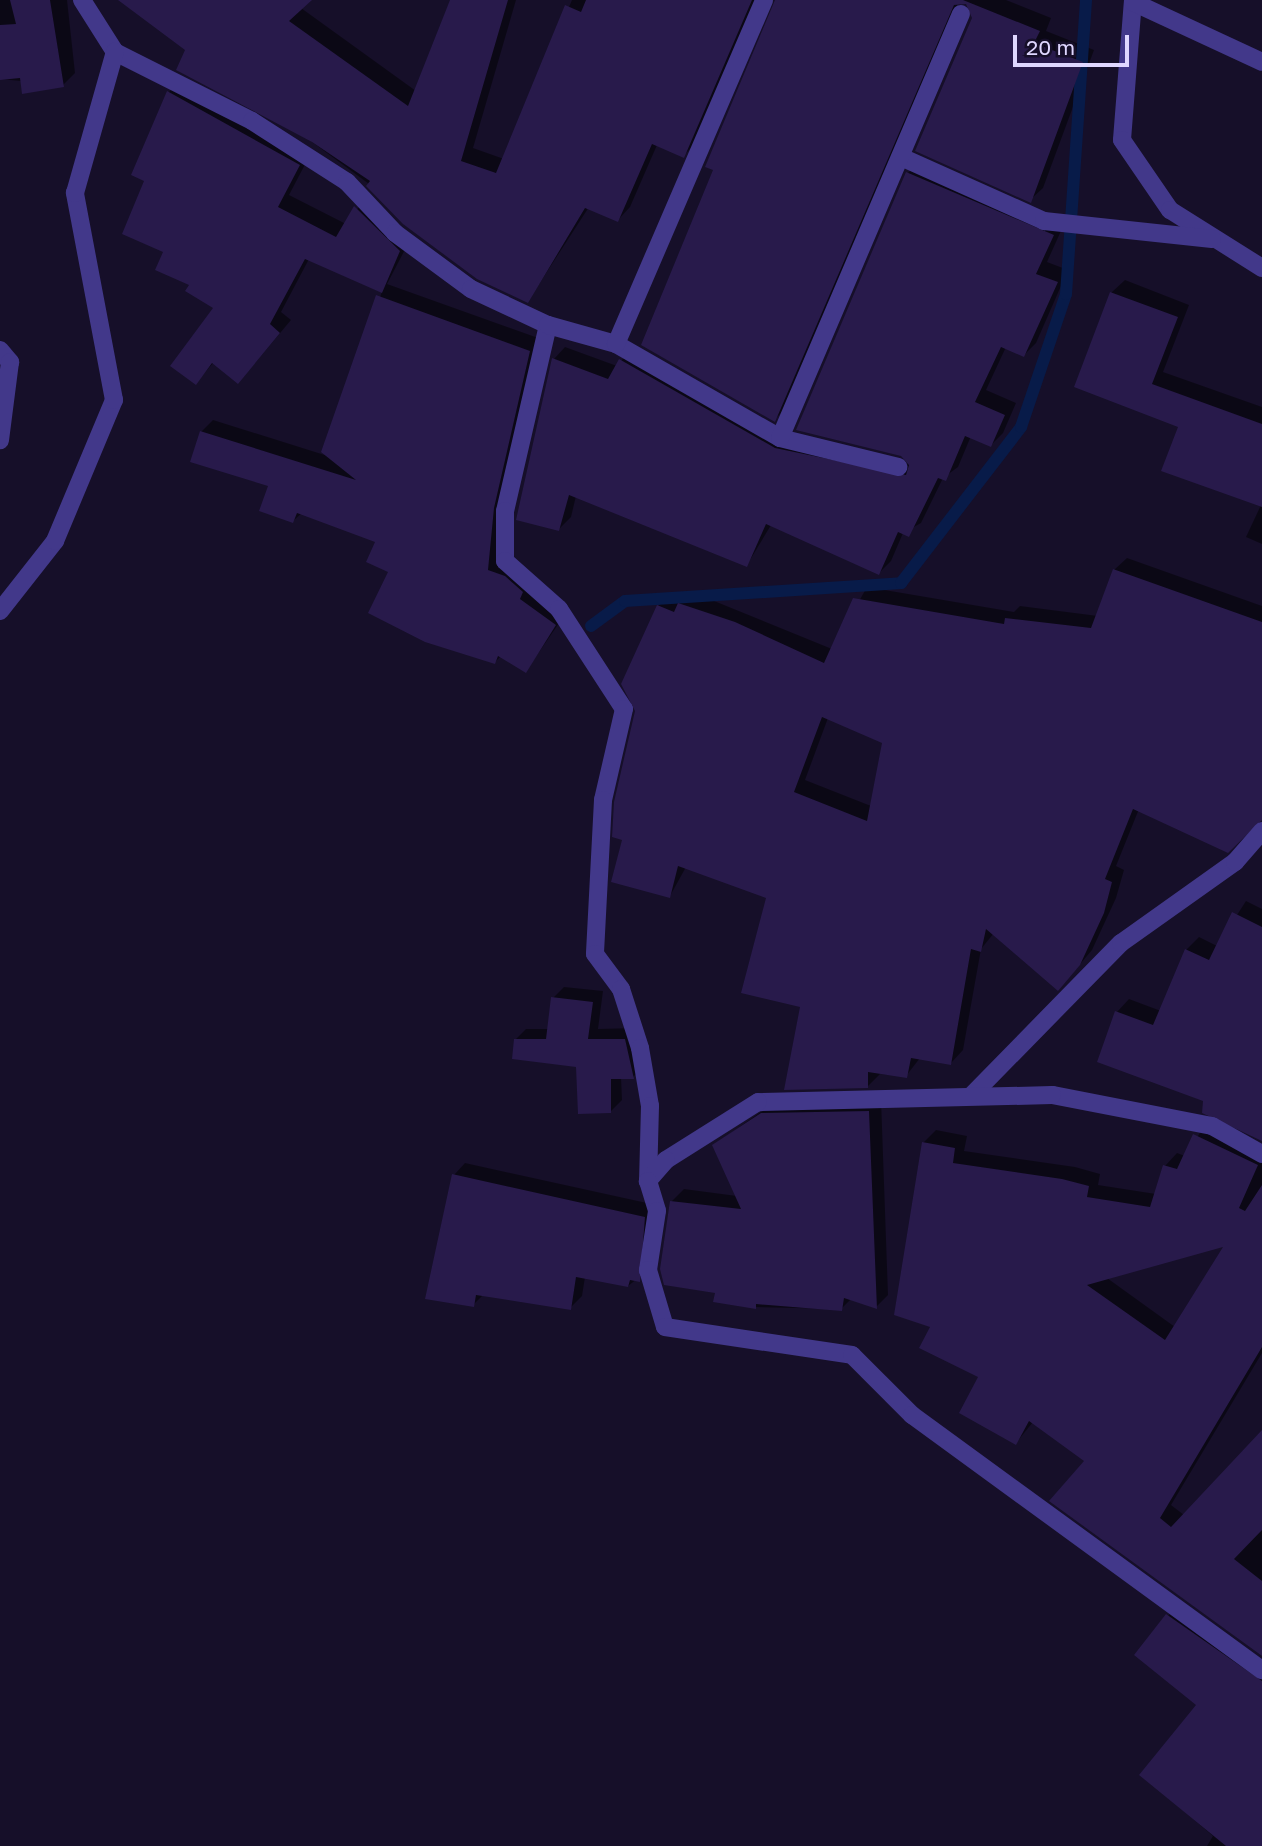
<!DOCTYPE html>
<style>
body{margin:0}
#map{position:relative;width:1262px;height:1846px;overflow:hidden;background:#160f29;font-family:"Golos Text",sans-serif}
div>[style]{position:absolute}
.shadow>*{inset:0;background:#0007}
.stream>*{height:12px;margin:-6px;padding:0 6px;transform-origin:6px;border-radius:6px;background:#081b49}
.building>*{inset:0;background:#281a4b}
.lane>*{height:18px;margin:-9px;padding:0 9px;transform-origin:9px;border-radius:9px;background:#42388a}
.street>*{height:18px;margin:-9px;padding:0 9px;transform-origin:9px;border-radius:9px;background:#42388a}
span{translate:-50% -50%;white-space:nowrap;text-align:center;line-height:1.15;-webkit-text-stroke:5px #160f29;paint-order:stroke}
.scale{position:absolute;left:1013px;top:35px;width:116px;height:32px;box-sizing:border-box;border:4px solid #dfd7ff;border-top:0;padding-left:9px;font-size:21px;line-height:24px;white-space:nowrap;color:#dfd7ff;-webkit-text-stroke:5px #160f29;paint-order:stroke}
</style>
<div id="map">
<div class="shadow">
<i style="clip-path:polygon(0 0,67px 0,75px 73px,63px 85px,0 79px)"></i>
<i style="clip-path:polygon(134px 0,309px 0,301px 8px,416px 91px,451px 0,516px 0,473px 148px,504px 159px,572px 0,758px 0,696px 143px,683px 156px,657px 145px,630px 207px,618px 220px,589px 207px,528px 301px,187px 50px)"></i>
<i style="clip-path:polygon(776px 0,1006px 0,1051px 18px,1046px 31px,1094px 50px,1043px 188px,1030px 200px,974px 18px,967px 2px,961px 3px,787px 407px,774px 420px,715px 169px)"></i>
<i style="clip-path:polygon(181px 80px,311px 153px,289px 195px,346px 224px,368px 195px,411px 238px,387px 284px,541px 339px,499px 558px,566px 613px,526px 671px,501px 656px,495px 662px,390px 571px,377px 541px,302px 513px,293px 521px,270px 485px,201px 432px,213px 420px,331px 457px,382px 291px,309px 259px,281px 312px,291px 320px,250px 369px,238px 382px,214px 362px,196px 383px,216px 308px,166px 251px,146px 180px,169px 92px)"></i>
<i style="clip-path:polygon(920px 161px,1065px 222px,1047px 262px,1068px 270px,1036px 343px,1024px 355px,1006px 347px,986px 390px,1016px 403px,1003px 433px,991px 445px,971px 436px,958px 467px,943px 478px,921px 523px,903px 533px,891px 561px,879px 573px,771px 525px,747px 565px,576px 496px,571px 517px,559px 529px,554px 359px,565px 347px,617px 366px,632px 348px,787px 437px,909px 465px,902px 455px,908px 173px)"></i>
<i style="clip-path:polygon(1125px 280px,1189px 305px,1163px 372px,1262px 407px,1262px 544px,1246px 537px,1261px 505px,1180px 426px,1076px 386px,1112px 292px)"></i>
<i style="clip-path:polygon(evenodd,1127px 558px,1262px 606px,1262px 819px,1139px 809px,1116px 866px,1124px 870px,1116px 898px,1092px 950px,1070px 976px,994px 933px,981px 949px,963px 1050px,951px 1063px,920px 1058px,906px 1076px,880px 1074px,868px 1086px,802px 1006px,768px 897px,686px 867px,670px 896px,624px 838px,658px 606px,671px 593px,685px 599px,692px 592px,832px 649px,867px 587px,1014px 612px,1020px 606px,1098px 616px,1114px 570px,1127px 558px,828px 718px,884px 742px,871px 806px,805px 780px,828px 718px)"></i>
<i style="clip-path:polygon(1246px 901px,1262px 909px,1262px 1140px,1205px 1099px,1117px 1012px,1129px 999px,1161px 1011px,1186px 950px,1199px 937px,1217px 946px)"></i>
<i style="clip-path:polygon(564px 987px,603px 991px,598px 1029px,636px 1028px,644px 1066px,633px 1077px,621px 1077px,622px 1100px,611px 1111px,578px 1065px,515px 1040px,526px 1029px,549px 1029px,553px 998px)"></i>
<i style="clip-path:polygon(881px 1099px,888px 1295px,876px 1307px,851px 1299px,841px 1309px,755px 1307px,717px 1292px,672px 1201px,684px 1189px,737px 1196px,714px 1145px,775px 1102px)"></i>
<i style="clip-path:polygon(evenodd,1207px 1122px,1262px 1144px,1262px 1353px,1171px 1505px,1184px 1515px,1262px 1433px,1262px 1656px,1052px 1501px,1087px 1461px,1033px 1422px,1016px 1443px,981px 1376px,932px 1326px,923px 1143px,936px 1130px,967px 1136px,964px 1151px,1075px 1167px,1100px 1174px,1098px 1185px,1156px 1194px,1165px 1166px,1177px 1153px,1185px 1156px,1207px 1122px,1227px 1245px,1175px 1327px,1107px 1278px,1227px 1245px)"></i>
<i style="clip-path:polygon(465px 1163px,656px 1205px,651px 1268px,628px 1286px,585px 1277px,582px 1296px,570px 1308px,483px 1295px,473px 1305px,454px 1175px)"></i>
<i style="clip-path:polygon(1180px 1603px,1262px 1663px,1262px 1846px,1207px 1846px,1213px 1836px,1142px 1775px,1199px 1705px,1168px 1616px)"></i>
</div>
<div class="stream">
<i style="left:591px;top:626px;width:42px;rotate:-36.3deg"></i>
<i style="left:625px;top:601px;width:277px;rotate:-3.7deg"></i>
<i style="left:901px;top:583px;width:197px;rotate:-52.4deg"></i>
<i style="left:1021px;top:427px;width:140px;rotate:-71.3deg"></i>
<i style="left:1066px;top:294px;width:295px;rotate:-86.1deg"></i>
</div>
<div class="building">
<i style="clip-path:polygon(10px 0,50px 0,64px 87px,22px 94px,20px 78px,0 80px,0 25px,16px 24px)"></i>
<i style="clip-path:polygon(118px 0,312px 0,289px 21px,408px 106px,450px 0,508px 0,461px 161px,496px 173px,565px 5px,581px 12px,586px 0,752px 0,684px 158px,652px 144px,618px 222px,585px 208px,528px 303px,477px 279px,403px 224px,366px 186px,370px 181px,312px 142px,176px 70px,185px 50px)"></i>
<i style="clip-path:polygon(775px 0,963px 0,1040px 31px,1034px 43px,1083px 62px,1031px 203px,915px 151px,972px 18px,966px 4px,954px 5px,775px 422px,641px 345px,713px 170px,705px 167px)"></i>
<i style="clip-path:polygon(167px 91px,300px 165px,278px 207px,336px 237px,354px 206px,400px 251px,382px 293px,305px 259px,270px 324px,280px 333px,238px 384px,212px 363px,196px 385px,170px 366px,213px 308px,185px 291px,189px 285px,155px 270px,163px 252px,122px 234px,144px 181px,131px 175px)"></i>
<i style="clip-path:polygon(906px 172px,1054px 235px,1036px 274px,1058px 282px,1024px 357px,1001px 347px,975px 402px,1005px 415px,991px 447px,965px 436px,946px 481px,938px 478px,909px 537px,898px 532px,879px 575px,766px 524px,747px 567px,569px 495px,559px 531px,516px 520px,552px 358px,608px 379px,619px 359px,775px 448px,906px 475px,909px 465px,901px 456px,796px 430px)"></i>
<i style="clip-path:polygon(1110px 292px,1178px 317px,1152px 384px,1262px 424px,1262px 507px,1161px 471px,1178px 427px,1074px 387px)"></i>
<i style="clip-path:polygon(376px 295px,530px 351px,494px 508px,488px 570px,505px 576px,523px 592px,520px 599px,556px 625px,526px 673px,498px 656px,495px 664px,425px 642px,368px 613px,388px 572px,366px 562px,375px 542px,297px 513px,293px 523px,259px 511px,268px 486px,190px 462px,200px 431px,356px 480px,321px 452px)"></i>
<i style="clip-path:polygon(evenodd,1113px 569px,1262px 622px,1262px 820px,1228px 853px,1133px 809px,1105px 879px,1112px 882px,1104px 913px,1080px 965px,1058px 991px,986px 929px,981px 952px,971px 949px,951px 1065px,911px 1058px,907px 1078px,868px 1072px,868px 1088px,784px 1090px,800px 1007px,741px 993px,766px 898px,678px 866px,670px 898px,611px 882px,622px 840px,612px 837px,614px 802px,635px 711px,621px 684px,657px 605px,674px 612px,678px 603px,735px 622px,824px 663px,853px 598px,1004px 624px,1005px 618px,1091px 628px,1113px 569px,822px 717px,882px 743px,867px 821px,794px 792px,822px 717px)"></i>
<i style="clip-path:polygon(1232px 912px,1262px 927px,1262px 1141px,1202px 1113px,1203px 1101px,1097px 1062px,1115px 1011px,1153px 1025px,1185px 949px,1209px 960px)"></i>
<i style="clip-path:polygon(551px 997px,593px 1002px,588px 1039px,625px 1039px,634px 1079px,611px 1079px,611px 1113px,578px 1114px,576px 1067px,512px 1059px,514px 1039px,546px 1039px)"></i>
<i style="clip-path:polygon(869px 1111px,877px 1309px,844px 1298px,842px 1311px,756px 1304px,756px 1309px,713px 1302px,715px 1293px,664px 1285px,660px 1269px,670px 1201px,741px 1209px,712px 1145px,761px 1113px)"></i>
<i style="clip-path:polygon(evenodd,1193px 1134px,1258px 1165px,1239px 1208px,1245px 1211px,1262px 1185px,1262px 1347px,1160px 1518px,1171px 1527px,1262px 1430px,1262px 1530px,1234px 1559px,1262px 1581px,1262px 1656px,1049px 1501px,1084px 1461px,1029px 1421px,1016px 1445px,959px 1413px,978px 1377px,919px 1348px,930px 1327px,894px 1315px,922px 1142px,955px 1148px,953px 1163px,1062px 1179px,1089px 1186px,1087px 1197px,1150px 1207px,1163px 1165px,1177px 1169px,1193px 1134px,1223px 1247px,1165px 1340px,1087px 1285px,1223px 1247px)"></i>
<i style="clip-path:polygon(452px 1174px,645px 1217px,640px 1282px,630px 1280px,628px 1287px,576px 1277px,571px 1310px,476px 1295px,474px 1307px,425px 1299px)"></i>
<i style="clip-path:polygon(1166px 1614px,1262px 1681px,1262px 1846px,1226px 1846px,1139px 1775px,1196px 1705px,1134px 1655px)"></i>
</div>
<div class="lane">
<i style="left:0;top:350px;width:16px;rotate:50deg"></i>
<i style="left:10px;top:362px;width:79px;rotate:97.3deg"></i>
</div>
<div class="street">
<i style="left:82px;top:0;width:62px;rotate:57.6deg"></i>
<i style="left:115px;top:52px;width:153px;rotate:26.7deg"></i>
<i style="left:252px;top:121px;width:113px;rotate:32.7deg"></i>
<i style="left:347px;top:182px;width:70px;rotate:46.7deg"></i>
<i style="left:395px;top:233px;width:94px;rotate:36.4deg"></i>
<i style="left:471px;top:289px;width:85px;rotate:25.1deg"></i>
<i style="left:548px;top:325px;width:191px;rotate:103deg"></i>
<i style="left:505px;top:511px;width:50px;rotate:90deg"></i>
<i style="left:505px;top:561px;width:72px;rotate:41.6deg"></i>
<i style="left:559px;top:609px;width:119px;rotate:57deg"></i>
<i style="left:624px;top:709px;width:93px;rotate:103deg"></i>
<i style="left:603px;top:800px;width:154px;rotate:93deg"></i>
<i style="left:595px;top:954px;width:44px;rotate:53.4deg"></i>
<i style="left:621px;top:989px;width:62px;rotate:72.1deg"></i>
<i style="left:640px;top:1048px;width:59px;rotate:80.2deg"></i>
<i style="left:650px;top:1106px;width:75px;rotate:91.5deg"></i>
<i style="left:1133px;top:0;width:140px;rotate:94.5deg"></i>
<i style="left:1122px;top:140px;width:85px;rotate:55.6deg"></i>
<i style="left:1170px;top:210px;width:109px;rotate:32.2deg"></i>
<i style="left:1133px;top:2px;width:142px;rotate:24.9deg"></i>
<i style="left:901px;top:157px;width:157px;rotate:24.1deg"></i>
<i style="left:1044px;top:221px;width:169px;rotate:6.1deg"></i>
<i style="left:548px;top:325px;width:71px;rotate:15.6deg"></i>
<i style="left:616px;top:344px;width:189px;rotate:29.8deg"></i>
<i style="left:780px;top:438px;width:122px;rotate:13.8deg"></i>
<i style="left:616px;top:344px;width:374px;rotate:-66.7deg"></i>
<i style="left:780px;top:438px;width:461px;rotate:-66.9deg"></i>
<i style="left:0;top:611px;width:89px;rotate:-51.8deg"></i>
<i style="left:55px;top:541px;width:153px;rotate:-67.3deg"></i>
<i style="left:114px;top:400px;width:211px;rotate:-100.7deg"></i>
<i style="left:75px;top:193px;width:147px;rotate:-74.2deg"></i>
<i style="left:971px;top:1096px;width:214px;rotate:-45.6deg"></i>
<i style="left:1121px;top:943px;width:140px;rotate:-35.4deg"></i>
<i style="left:1235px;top:862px;width:41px;rotate:-48.9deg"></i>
<i style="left:1262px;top:1154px;width:57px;rotate:-150.8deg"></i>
<i style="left:1212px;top:1126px;width:163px;rotate:-169deg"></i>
<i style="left:1052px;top:1095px;width:294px;rotate:178.6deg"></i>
<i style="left:758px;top:1102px;width:109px;rotate:147.8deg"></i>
<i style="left:666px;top:1160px;width:28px;rotate:131deg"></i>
<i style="left:648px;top:1181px;width:31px;rotate:73deg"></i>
<i style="left:657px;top:1211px;width:60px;rotate:98.7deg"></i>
<i style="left:648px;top:1270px;width:59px;rotate:73.4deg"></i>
<i style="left:665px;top:1327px;width:189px;rotate:8.5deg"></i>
<i style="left:852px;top:1355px;width:85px;rotate:45deg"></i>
<i style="left:912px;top:1415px;width:433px;rotate:36.1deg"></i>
</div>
<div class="scale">20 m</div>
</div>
